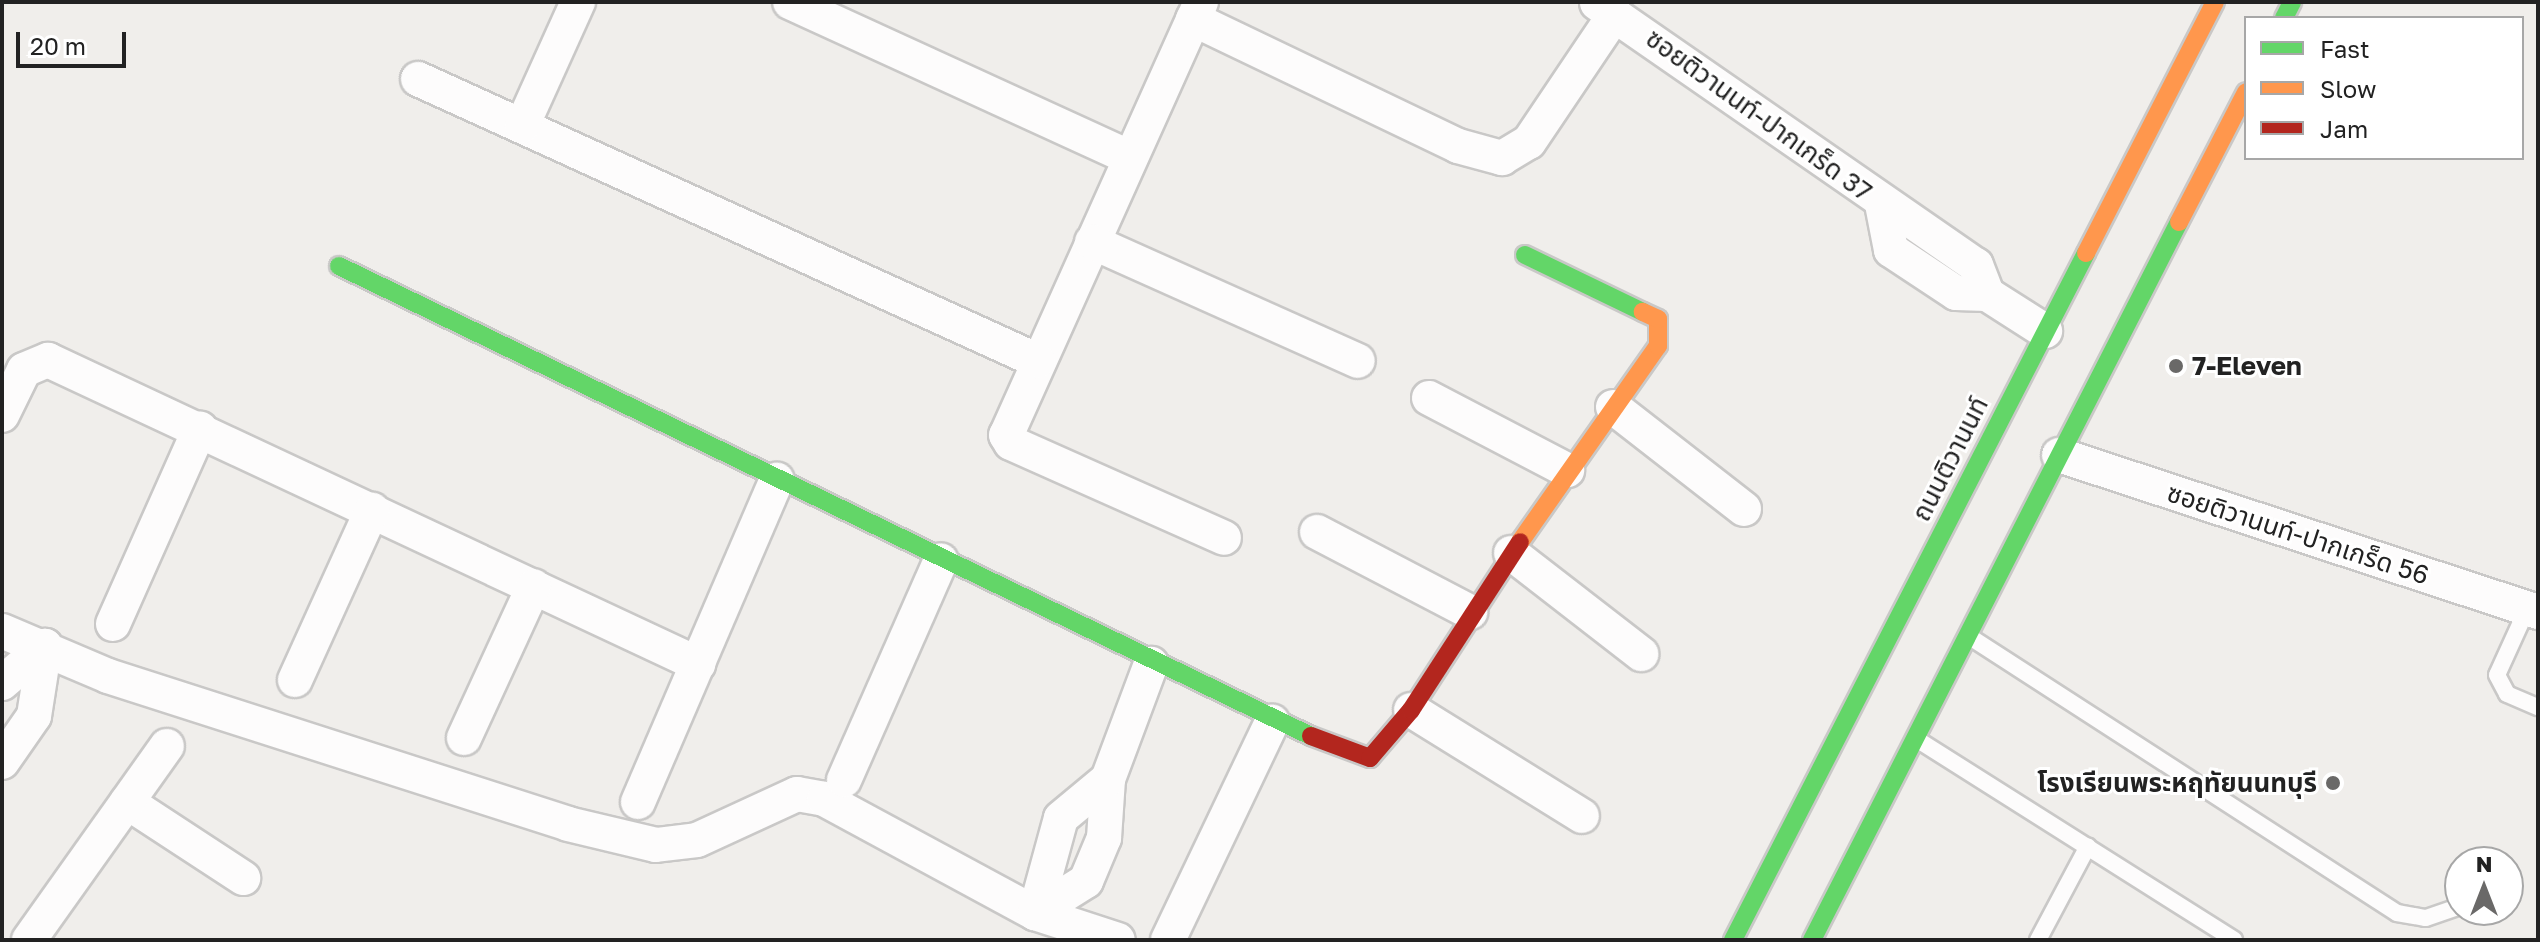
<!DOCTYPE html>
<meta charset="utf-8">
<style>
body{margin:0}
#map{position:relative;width:2540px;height:942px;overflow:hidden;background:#f0eeeb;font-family:"Golos Text","Noto Sans Thai",sans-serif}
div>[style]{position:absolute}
.roads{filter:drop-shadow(2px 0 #c9c8c7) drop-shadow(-2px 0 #c9c8c7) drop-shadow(0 2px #c9c8c7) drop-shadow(0 -2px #c9c8c7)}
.lane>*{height:16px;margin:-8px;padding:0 8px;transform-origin:8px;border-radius:8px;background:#fdfcfc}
.street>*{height:34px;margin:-17px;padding:0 17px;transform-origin:17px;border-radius:17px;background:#fdfcfc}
.fast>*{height:18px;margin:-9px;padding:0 9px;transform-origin:9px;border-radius:9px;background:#63d668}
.slow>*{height:18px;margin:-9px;padding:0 9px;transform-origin:9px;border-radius:9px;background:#ff974d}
.jam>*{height:18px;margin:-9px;padding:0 9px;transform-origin:9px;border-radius:9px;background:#b3261e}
.dots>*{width:22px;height:22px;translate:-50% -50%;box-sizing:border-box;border:4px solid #fff;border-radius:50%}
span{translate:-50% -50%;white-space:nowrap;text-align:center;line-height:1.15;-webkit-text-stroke:6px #fff;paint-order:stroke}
.street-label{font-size:26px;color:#222}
.poi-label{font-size:26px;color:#222;font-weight:700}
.left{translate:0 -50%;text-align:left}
.right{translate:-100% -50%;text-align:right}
.frame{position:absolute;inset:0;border:4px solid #222;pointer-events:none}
.legend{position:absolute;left:2244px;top:16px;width:280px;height:144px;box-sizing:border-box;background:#fff;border:2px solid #a7a7a7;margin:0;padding:10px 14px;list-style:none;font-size:24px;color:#222}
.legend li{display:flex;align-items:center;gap:16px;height:40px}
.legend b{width:40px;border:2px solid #a7a7a7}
.north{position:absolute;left:2444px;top:846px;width:80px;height:80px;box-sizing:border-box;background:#fff;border:2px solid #a7a7a7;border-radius:50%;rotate:0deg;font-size:22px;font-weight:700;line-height:32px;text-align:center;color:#222}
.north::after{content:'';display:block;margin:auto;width:28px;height:36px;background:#6a6968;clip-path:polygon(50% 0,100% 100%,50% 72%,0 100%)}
.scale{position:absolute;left:16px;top:32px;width:110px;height:36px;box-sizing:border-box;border:4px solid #222;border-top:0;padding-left:10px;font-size:24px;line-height:28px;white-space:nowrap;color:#222;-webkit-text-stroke:6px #fff;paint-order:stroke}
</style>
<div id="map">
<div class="roads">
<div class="lane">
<i style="left:2527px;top:609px;width:72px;rotate:114.4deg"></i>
<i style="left:2497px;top:675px;width:21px;rotate:62deg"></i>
<i style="left:2507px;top:694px;width:34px;rotate:23deg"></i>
<i style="left:1970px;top:637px;width:508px;rotate:32.88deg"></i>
<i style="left:2397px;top:913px;width:29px;rotate:10deg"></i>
<i style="left:2426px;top:918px;width:36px;rotate:-19deg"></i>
<i style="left:1918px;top:740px;width:374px;rotate:32.3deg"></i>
<i style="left:2038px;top:940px;width:106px;rotate:-62deg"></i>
</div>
<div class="street">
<i style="left:790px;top:2px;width:374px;rotate:24.6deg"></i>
<i style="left:1201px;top:2px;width:475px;rotate:114.2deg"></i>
<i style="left:1006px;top:435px;width:9px;rotate:58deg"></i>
<i style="left:1011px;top:443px;width:233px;rotate:24deg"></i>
<i style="left:1597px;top:3px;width:461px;rotate:34.7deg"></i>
<i style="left:1976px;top:265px;width:31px;rotate:69deg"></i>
<i style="left:1193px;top:19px;width:294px;rotate:25.6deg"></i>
<i style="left:1458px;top:146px;width:46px;rotate:15.3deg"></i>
<i style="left:1502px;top:158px;width:31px;rotate:-31deg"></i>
<i style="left:1529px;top:142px;width:154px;rotate:-56.1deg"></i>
<i style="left:418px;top:79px;width:681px;rotate:24.46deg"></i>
<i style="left:522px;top:126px;width:136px;rotate:-65.7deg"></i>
<i style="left:1882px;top:204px;width:47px;rotate:78.9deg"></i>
<i style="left:1891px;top:250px;width:78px;rotate:33.5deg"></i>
<i style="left:1956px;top:293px;width:31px;rotate:2deg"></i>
<i style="left:1987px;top:294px;width:69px;rotate:32.5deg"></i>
<i style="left:1092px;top:242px;width:291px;rotate:24.1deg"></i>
<i style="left:1429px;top:398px;width:156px;rotate:27.6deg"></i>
<i style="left:1613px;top:407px;width:166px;rotate:37.9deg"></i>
<i style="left:2px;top:415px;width:50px;rotate:-63.9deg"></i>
<i style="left:24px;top:370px;width:26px;rotate:-23deg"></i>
<i style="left:48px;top:360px;width:718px;rotate:25.07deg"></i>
<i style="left:2059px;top:455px;width:504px;rotate:18.15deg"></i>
<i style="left:1317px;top:532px;width:173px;rotate:27.6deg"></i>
<i style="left:1511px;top:553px;width:165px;rotate:37.8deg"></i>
<i style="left:113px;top:624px;width:214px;rotate:-66deg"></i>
<i style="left:2px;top:631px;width:115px;rotate:23deg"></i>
<i style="left:108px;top:676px;width:483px;rotate:17.8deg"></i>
<i style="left:568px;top:824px;width:90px;rotate:13.4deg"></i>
<i style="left:656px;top:845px;width:41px;rotate:-7deg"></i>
<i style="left:697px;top:840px;width:110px;rotate:-24.7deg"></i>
<i style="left:797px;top:794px;width:27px;rotate:10deg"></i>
<i style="left:824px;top:799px;width:240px;rotate:28.4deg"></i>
<i style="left:1035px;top:913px;width:87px;rotate:18deg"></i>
<i style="left:295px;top:680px;width:187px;rotate:-65.6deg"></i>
<i style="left:2px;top:683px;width:57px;rotate:-40.7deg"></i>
<i style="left:1411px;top:710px;width:201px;rotate:31.8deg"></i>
<i style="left:464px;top:738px;width:167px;rotate:-65.3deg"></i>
<i style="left:2px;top:762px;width:56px;rotate:-55.2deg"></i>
<i style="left:34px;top:716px;width:71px;rotate:-81.1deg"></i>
<i style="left:844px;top:780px;width:240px;rotate:-66.2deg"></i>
<i style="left:127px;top:802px;width:139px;rotate:33.2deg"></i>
<i style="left:638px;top:802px;width:351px;rotate:-66.7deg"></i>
<i style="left:1035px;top:913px;width:60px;rotate:-32.1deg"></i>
<i style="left:1086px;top:881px;width:47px;rotate:-67.3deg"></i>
<i style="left:1104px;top:838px;width:59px;rotate:-86.1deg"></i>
<i style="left:1108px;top:779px;width:123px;rotate:-69.5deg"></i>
<i style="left:1035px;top:913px;width:98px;rotate:-74.7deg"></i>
<i style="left:1061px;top:818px;width:61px;rotate:-39.7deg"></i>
<i style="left:29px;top:940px;width:238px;rotate:-54.6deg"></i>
<i style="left:1168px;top:940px;width:242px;rotate:-64.5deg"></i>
</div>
<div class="fast">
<i style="left:2284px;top:18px;width:18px;rotate:-63deg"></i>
<i style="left:1525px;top:255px;width:131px;rotate:25.8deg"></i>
<i style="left:339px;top:266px;width:1080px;rotate:25.81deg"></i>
<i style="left:1733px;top:940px;width:772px;rotate:-62.8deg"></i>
<i style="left:1812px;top:940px;width:806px;rotate:-62.93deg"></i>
</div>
<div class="slow">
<i style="left:2179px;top:222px;width:146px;rotate:-62.7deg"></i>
<i style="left:2086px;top:253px;width:282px;rotate:-62.8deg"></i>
<i style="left:1520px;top:542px;width:240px;rotate:-54.9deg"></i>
<i style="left:1658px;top:346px;width:27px;rotate:-90deg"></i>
<i style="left:1658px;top:319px;width:17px;rotate:-155deg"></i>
</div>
<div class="jam">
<i style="left:1311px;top:736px;width:63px;rotate:20.4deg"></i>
<i style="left:1370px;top:758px;width:63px;rotate:-49.5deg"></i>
<i style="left:1411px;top:710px;width:200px;rotate:-57deg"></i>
</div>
</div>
<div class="dots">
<i style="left:2176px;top:366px;background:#6a6968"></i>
<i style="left:2333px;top:783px;background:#6a6968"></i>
</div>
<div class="street-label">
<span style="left:1759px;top:115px;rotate:36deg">ซอยติวานนท์-ปากเกร็ด 37</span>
<span style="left:1950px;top:459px;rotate:-63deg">ถนนติวานนท์</span>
<span style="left:2298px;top:534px;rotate:18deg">ซอยติวานนท์-ปากเกร็ด 56</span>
</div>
<div class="poi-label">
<span class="left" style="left:2192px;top:366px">7-Eleven</span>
<span class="right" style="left:2317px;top:783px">โรงเรียนพระหฤทัยนนทบุรี</span>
</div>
<div class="frame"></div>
<ul class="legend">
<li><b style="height:10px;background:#63d668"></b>Fast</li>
<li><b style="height:10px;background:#ff974d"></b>Slow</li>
<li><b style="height:10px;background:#b3261e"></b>Jam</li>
</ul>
<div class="north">N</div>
<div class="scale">20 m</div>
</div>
